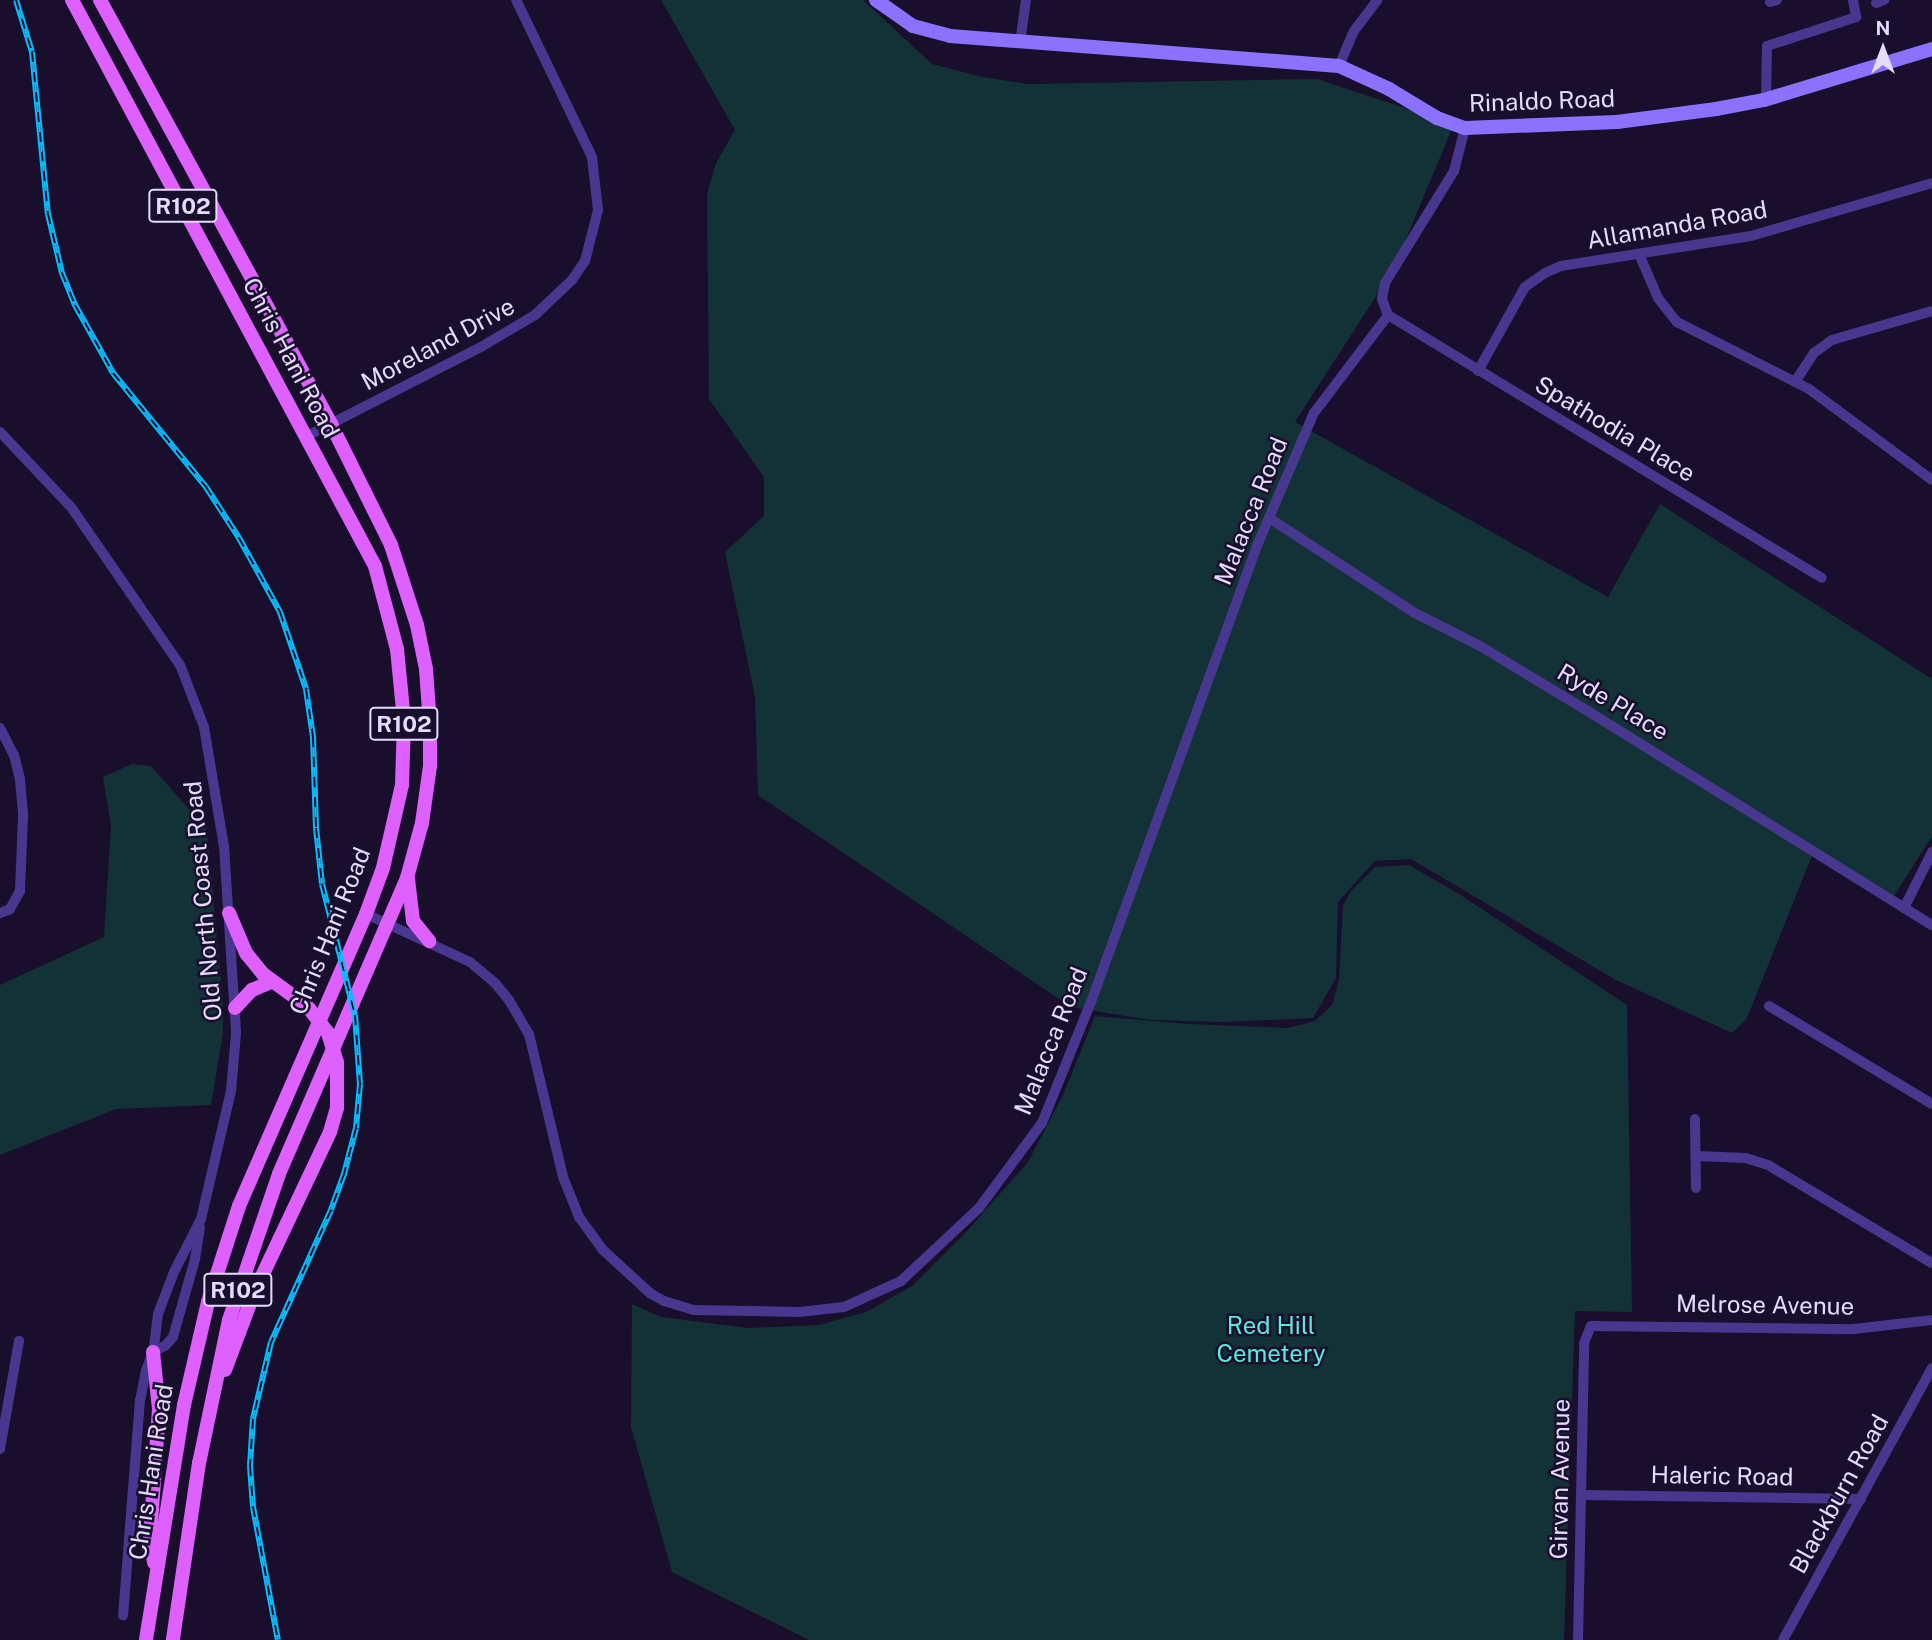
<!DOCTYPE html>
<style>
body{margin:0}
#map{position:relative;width:1932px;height:1640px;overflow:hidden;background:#190f2c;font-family:"Public Sans",sans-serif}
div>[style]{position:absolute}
.green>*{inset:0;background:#123237}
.street>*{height:10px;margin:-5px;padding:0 5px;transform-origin:5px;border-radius:5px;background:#48378f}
.secondary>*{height:14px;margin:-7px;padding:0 7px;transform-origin:7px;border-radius:7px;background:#8c71ff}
.primary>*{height:14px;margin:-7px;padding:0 7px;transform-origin:7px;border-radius:7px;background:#de61ff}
.rail>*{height:6px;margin-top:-3px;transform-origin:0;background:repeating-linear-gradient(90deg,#190f2c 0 10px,#06beff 0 20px);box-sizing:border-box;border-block:2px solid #06beff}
.primary-bridge>*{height:14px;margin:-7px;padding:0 7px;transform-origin:7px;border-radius:7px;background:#de61ff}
span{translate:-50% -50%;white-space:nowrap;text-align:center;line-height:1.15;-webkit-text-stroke:5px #190f2c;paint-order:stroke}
.shield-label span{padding:2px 5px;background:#190f2c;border:2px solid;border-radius:5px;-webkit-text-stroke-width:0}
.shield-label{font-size:23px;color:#e5daff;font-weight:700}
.street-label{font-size:24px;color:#e5daff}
.park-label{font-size:24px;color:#5ce9dd}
.north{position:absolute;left:1848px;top:14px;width:70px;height:70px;-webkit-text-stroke:5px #190f2c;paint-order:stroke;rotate:0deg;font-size:19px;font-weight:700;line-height:28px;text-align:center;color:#e5daff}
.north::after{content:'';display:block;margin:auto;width:24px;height:32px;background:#e5daff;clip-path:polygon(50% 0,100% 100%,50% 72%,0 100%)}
</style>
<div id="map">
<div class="green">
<i style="clip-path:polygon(661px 0,863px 0,932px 64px,982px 77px,1028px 84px,1317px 79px,1454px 124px,1393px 270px,1295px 422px,1608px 597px,1660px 504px,1932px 679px,1932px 836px,1891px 901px,1813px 853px,1747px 1018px,1732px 1033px,1616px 980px,1411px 859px,1375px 861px,1338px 902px,1336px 978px,1313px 1018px,1223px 1022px,1150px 1020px,1071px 1007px,758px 795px,755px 697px,725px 552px,764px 516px,764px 477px,709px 399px,707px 194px,716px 163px,735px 130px)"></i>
<i style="clip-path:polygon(132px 764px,151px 766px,207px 830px,223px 1003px,223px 1033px,211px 1105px,116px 1109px,0 1155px,0 985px,104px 937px,111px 825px,103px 777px)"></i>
<i style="clip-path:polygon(1409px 865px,1459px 894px,1627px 1005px,1632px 1312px,1575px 1311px,1564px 1640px,809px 1640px,672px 1572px,631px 1427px,632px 1304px,661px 1317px,748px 1328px,819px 1325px,866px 1312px,912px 1286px,967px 1231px,1028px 1162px,1063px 1095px,1095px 1016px,1188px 1024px,1288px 1028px,1315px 1021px,1332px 1005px,1339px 980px,1343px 906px,1350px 892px,1375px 867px)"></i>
</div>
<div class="street">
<i style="left:1770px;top:2px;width:7px;rotate:-16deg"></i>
<i style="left:1876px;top:3px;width:9px;rotate:-21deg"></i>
<i style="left:1020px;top:43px;width:43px;rotate:-82.1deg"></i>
<i style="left:1339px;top:66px;width:38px;rotate:-67deg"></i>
<i style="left:1354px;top:31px;width:39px;rotate:-53deg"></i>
<i style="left:1766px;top:99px;width:53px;rotate:-88.9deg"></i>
<i style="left:1767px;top:46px;width:94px;rotate:-18deg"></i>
<i style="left:1856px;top:17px;width:17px;rotate:-100deg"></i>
<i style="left:1639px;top:254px;width:48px;rotate:66.6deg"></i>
<i style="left:1658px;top:298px;width:31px;rotate:52deg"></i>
<i style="left:1677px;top:322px;width:148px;rotate:26.9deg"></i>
<i style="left:1809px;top:389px;width:153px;rotate:36.5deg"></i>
<i style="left:1388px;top:315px;width:507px;rotate:31.22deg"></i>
<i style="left:1478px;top:371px;width:96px;rotate:-60.8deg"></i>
<i style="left:1525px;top:287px;width:24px;rotate:-35deg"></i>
<i style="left:1545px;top:273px;width:17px;rotate:-24deg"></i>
<i style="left:1561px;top:266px;width:192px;rotate:-9deg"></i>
<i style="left:1751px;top:236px;width:189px;rotate:-16.3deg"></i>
<i style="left:1795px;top:382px;width:35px;rotate:-57deg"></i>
<i style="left:1814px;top:353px;width:22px;rotate:-36deg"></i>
<i style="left:1832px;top:340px;width:104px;rotate:-16.2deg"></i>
<i style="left:0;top:432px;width:103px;rotate:46.6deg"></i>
<i style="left:71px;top:507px;width:192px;rotate:55.4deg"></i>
<i style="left:180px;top:665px;width:66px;rotate:68.8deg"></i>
<i style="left:204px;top:727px;width:121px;rotate:80.5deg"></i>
<i style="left:224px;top:846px;width:187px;rotate:86.3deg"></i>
<i style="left:236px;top:1033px;width:58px;rotate:94.9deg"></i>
<i style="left:231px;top:1091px;width:131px;rotate:103.2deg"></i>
<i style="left:201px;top:1219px;width:59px;rotate:117deg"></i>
<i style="left:174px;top:1272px;width:45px;rotate:110.9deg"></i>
<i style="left:158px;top:1314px;width:38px;rotate:97deg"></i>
<i style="left:153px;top:1352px;width:19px;rotate:111deg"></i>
<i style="left:146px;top:1370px;width:31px;rotate:101deg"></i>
<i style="left:140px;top:1400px;width:216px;rotate:94.5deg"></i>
<i style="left:307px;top:436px;width:195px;rotate:-27.1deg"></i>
<i style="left:481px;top:347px;width:63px;rotate:-30.7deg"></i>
<i style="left:535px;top:315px;width:51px;rotate:-43.4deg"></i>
<i style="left:572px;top:280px;width:23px;rotate:-56deg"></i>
<i style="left:585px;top:261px;width:53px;rotate:-75.7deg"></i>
<i style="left:598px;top:210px;width:53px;rotate:-96.5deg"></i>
<i style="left:592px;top:157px;width:174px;rotate:-115.8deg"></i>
<i style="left:1269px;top:518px;width:174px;rotate:33.1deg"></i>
<i style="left:1415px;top:613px;width:73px;rotate:26.9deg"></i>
<i style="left:1480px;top:646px;width:130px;rotate:31.1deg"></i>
<i style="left:1591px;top:713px;width:402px;rotate:31.9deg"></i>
<i style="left:0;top:728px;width:30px;rotate:63deg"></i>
<i style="left:14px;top:755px;width:25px;rotate:76deg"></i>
<i style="left:20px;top:779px;width:37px;rotate:85deg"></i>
<i style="left:23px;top:816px;width:75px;rotate:92.3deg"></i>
<i style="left:20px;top:891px;width:21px;rotate:119deg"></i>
<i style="left:10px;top:909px;width:11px;rotate:158deg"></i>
<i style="left:1904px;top:908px;width:63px;rotate:-63.4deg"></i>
<i style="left:366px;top:914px;width:115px;rotate:24.8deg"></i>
<i style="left:470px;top:962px;width:33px;rotate:40deg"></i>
<i style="left:495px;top:983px;width:22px;rotate:51deg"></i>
<i style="left:509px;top:1000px;width:39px;rotate:60deg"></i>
<i style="left:529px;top:1034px;width:147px;rotate:76.6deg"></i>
<i style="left:563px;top:1177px;width:43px;rotate:68.2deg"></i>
<i style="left:579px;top:1217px;width:41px;rotate:54deg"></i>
<i style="left:603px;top:1250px;width:64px;rotate:42.5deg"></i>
<i style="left:650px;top:1293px;width:16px;rotate:30deg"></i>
<i style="left:664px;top:1301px;width:31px;rotate:17deg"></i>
<i style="left:694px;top:1310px;width:105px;rotate:1.1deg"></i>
<i style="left:799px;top:1312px;width:45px;rotate:-6.3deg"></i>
<i style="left:844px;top:1307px;width:63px;rotate:-24.5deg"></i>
<i style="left:901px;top:1281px;width:107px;rotate:-43.1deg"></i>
<i style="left:979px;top:1208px;width:106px;rotate:-53.5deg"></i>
<i style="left:1042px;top:1123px;width:131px;rotate:-68deg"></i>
<i style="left:1091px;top:1002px;width:483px;rotate:-70deg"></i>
<i style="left:1256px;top:548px;width:147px;rotate:-66.8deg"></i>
<i style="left:1314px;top:413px;width:123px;rotate:-52.9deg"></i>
<i style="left:1388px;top:315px;width:17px;rotate:-111deg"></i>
<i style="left:1382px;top:299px;width:16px;rotate:-79deg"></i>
<i style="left:1385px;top:283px;width:132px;rotate:-58.4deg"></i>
<i style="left:1454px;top:171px;width:44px;rotate:-75.7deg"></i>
<i style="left:1769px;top:1006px;width:190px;rotate:31deg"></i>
<i style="left:1695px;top:1119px;width:69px;rotate:89.2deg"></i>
<i style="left:1696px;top:1156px;width:50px;rotate:2.3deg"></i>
<i style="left:1746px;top:1158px;width:23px;rotate:18deg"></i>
<i style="left:1768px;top:1165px;width:191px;rotate:30.9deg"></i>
<i style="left:153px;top:1352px;width:13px;rotate:-27deg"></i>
<i style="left:165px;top:1346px;width:12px;rotate:-48deg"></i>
<i style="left:173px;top:1337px;width:81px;rotate:-74.2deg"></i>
<i style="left:195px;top:1259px;width:32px;rotate:-81deg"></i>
<i style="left:0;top:1449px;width:110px;rotate:-80deg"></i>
<i style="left:1582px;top:1495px;width:279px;rotate:0.8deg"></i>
<i style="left:1578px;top:1640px;width:297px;rotate:-88.8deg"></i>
<i style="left:1584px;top:1343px;width:18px;rotate:-68deg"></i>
<i style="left:1591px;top:1326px;width:263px;rotate:0.7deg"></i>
<i style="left:1854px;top:1329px;width:79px;rotate:-6.6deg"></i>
<i style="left:1783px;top:1640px;width:310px;rotate:-61.3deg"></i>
</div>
<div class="secondary">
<i style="left:876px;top:0;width:45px;rotate:35.1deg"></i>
<i style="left:913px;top:26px;width:38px;rotate:15deg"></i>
<i style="left:950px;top:36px;width:390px;rotate:4.4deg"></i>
<i style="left:1339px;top:66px;width:55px;rotate:24.7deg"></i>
<i style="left:1389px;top:89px;width:56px;rotate:31.1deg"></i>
<i style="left:1437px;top:118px;width:30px;rotate:20deg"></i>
<i style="left:1465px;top:128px;width:152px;rotate:-2.3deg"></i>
<i style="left:1617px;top:122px;width:100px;rotate:-7.5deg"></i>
<i style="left:1716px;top:109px;width:49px;rotate:-10.6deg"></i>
<i style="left:1764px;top:100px;width:176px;rotate:-16.9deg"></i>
</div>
<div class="primary">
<i style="left:72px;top:0;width:642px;rotate:61.84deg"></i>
<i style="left:375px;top:566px;width:86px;rotate:75.2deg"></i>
<i style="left:397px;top:649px;width:72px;rotate:84.4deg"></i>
<i style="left:404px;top:721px;width:64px;rotate:91.8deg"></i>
<i style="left:402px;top:785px;width:85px;rotate:102.9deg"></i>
<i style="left:383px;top:868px;width:49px;rotate:110.3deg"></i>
<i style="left:366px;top:914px;width:318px;rotate:113.5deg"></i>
<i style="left:239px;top:1206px;width:101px;rotate:107.9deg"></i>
<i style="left:208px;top:1302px;width:106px;rotate:103.1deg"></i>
<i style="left:184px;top:1405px;width:238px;rotate:99.2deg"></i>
<i style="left:100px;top:0;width:483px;rotate:61.4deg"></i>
<i style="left:331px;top:424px;width:135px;rotate:63.6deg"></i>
<i style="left:391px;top:545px;width:84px;rotate:72deg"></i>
<i style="left:417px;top:625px;width:45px;rotate:78.4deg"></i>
<i style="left:426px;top:669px;width:56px;rotate:85.9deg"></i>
<i style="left:430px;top:725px;width:41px;rotate:90deg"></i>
<i style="left:430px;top:766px;width:58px;rotate:98deg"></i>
<i style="left:422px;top:823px;width:57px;rotate:105.3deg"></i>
<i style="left:407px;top:878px;width:322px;rotate:113.4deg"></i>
<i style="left:279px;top:1174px;width:154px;rotate:108.9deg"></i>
<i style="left:229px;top:1320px;width:146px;rotate:101.8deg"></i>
<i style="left:199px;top:1463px;width:179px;rotate:98.4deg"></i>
<i style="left:408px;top:879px;width:42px;rotate:83.2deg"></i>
<i style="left:413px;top:921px;width:26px;rotate:51deg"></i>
<i style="left:229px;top:913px;width:43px;rotate:67deg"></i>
<i style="left:246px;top:953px;width:27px;rotate:51deg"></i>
<i style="left:263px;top:974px;width:54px;rotate:36deg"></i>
<i style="left:235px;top:1008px;width:25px;rotate:-47deg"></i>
<i style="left:252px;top:990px;width:21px;rotate:-23deg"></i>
<i style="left:153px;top:1352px;width:57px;rotate:84deg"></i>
<i style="left:159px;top:1409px;width:128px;rotate:94deg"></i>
<i style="left:150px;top:1537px;width:26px;rotate:81deg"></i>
<i style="left:225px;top:1370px;width:82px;rotate:-69.4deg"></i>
<i style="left:254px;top:1293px;width:178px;rotate:-64.7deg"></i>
<i style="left:330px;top:1132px;width:25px;rotate:-74deg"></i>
</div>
<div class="rail">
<i style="left:16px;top:0;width:54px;rotate:72.9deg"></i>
<i style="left:32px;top:52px;width:163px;rotate:84.4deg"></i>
<i style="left:48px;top:214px;width:61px;rotate:76.7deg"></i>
<i style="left:62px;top:273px;width:35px;rotate:68deg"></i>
<i style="left:75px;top:305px;width:78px;rotate:60.8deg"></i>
<i style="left:113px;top:373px;width:147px;rotate:50.8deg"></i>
<i style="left:206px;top:487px;width:61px;rotate:57.1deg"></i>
<i style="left:239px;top:538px;width:85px;rotate:61deg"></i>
<i style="left:280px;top:612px;width:81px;rotate:71.3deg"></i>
<i style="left:306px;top:689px;width:49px;rotate:81.7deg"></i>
<i style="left:313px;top:737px;width:91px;rotate:88.1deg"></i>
<i style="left:316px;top:828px;width:56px;rotate:83.9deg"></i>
<i style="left:322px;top:884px;width:135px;rotate:75.9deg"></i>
<i style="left:355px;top:1015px;width:69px;rotate:85.9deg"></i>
<i style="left:360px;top:1084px;width:44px;rotate:95.2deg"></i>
<i style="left:356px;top:1128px;width:48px;rotate:104.6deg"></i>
<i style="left:344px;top:1174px;width:38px;rotate:110deg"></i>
<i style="left:331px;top:1210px;width:145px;rotate:114.4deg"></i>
<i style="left:271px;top:1342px;width:79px;rotate:103.2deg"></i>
<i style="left:253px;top:1419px;width:47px;rotate:93.7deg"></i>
<i style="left:250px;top:1466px;width:41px;rotate:85.8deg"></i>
<i style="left:253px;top:1507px;width:135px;rotate:79.4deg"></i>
</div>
<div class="primary-bridge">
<i style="left:307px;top:1006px;width:34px;rotate:52deg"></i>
<i style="left:328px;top:1033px;width:30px;rotate:73deg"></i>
<i style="left:337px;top:1062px;width:46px;rotate:90deg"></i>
</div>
<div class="shield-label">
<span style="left:183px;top:206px">R102</span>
<span style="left:404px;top:724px">R102</span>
<span style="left:238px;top:1290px">R102</span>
</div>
<div class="street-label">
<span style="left:1542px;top:101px;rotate:-2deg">Rinaldo Road</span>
<span style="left:1677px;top:225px;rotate:-10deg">Allamanda Road</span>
<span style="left:438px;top:344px;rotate:-28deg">Moreland Drive</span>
<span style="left:291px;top:358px;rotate:62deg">Chris Hani Road</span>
<span style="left:1615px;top:429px;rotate:31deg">Spathodia Place</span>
<span style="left:1251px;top:511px;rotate:-68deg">Malacca Road</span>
<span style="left:1613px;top:702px;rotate:31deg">Ryde Place</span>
<span style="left:203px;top:901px;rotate:-95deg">Old North Coast Road</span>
<span style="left:330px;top:931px;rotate:-68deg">Chris Hani Road</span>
<span style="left:1051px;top:1041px;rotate:-68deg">Malacca Road</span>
<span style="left:1765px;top:1305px;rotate:1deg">Melrose Avenue</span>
<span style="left:151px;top:1472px;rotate:-81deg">Chris Hani Road</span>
<span style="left:1722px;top:1476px;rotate:1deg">Haleric Road</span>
<span style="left:1560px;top:1479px;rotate:-89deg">Girvan Avenue</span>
<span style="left:1839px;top:1494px;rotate:-61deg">Blackburn Road</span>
</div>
<div class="park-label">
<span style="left:1271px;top:1340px">Red Hill<br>Cemetery</span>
</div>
<div class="north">N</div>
</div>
